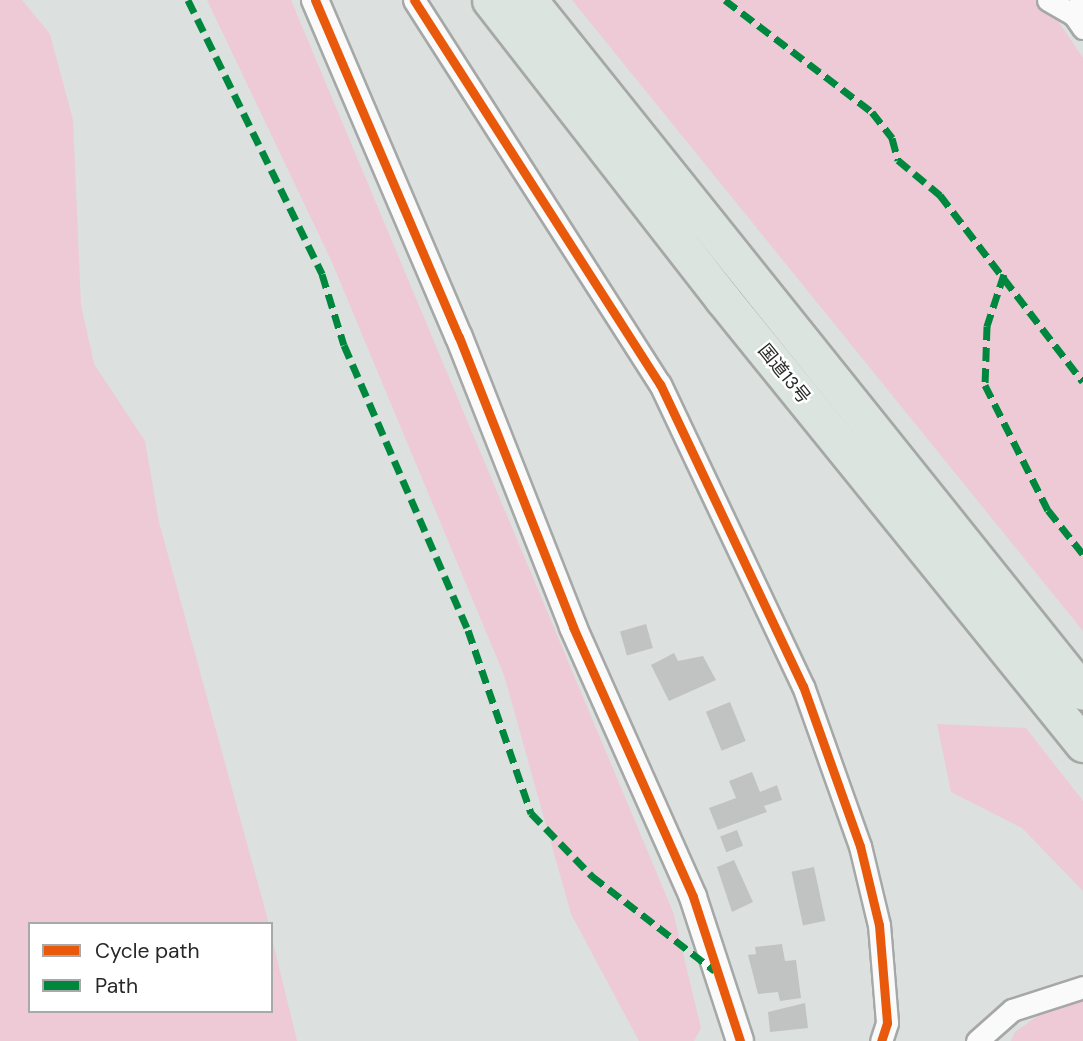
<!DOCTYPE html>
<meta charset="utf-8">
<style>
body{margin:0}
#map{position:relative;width:1083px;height:1041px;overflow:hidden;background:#dce0de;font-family:"DM Sans","Noto Sans JP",sans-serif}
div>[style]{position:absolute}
.green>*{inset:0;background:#eecad7}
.building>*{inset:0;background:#c0c3c2;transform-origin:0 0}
.roads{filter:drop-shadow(2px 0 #a5a8a6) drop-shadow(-2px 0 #a5a8a6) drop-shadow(0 2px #a5a8a6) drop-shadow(0 -2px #a5a8a6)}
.minor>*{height:21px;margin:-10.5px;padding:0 10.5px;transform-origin:10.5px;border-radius:10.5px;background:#fafafa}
.tertiary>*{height:26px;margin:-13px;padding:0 13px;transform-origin:13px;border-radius:13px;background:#fafafa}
.trunk>*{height:35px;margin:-17.5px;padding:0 17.5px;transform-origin:17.5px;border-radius:17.5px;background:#dbe4df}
.quiet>*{height:7px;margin-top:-3.5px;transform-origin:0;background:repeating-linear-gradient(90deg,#00873e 0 14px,transparent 0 21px)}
.cycleway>*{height:9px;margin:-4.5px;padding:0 4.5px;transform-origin:4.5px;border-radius:4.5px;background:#e8590c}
span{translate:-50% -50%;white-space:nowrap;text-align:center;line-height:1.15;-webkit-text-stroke:5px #fff;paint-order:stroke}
.street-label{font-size:18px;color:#262827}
.legend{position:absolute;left:28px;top:922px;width:245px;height:91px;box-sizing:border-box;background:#fff;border:2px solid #a8a9a9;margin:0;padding:9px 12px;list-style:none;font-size:21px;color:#262827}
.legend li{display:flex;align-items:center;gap:14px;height:35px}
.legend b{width:35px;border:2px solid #a8a9a9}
</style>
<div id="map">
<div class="green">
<i style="clip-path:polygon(0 0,22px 0,50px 34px,73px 120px,81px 305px,94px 364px,145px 441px,159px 522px,269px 924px,30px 924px,30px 1011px,271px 1011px,271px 934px,297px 1041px,0 1041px)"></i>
<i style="clip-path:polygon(207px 0,291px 0,673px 912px,701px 1028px,694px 1041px,639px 1041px,571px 914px,504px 675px,331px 260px)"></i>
<i style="clip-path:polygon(572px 0,1038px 0,1048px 6px,1083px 58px,1083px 631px)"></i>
<i style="clip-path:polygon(937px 724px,1026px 728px,1083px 801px,1083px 891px,1022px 828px,951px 792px)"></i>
<i style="clip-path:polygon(1074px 990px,1083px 992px,1083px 1041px,1011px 1041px,1015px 1032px)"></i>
</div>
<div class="building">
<i style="left:646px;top:624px;width:25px;height:27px;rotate:74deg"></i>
<i style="clip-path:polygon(674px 653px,678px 661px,703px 656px,716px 680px,669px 701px,651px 665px)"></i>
<i style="left:730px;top:702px;width:42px;height:26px;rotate:68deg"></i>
<i style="clip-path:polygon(752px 772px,760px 792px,777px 785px,782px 800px,764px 806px,767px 812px,718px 830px,709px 808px,736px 798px,729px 781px)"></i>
<i style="left:737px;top:830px;width:17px;height:18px;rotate:69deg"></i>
<i style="clip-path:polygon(734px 860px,753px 902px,732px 912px,717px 867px)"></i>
<i style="left:814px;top:867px;width:55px;height:23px;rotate:78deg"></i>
<i style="clip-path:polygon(782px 944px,785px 961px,796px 960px,801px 998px,780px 1001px,778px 992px,758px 994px,748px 955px,756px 954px,755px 947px)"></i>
<i style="clip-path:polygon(805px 1003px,808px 1028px,770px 1032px,768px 1012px)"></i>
</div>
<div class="roads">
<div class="minor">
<i style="left:414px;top:0;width:456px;rotate:57.4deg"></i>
<i style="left:660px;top:384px;width:334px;rotate:64.7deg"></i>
<i style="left:803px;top:686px;width:170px;rotate:70.4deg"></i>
<i style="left:860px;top:846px;width:81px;rotate:76.5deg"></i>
<i style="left:879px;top:925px;width:98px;rotate:85.3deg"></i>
<i style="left:887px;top:1023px;width:19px;rotate:108deg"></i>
<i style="left:1048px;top:0;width:30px;rotate:30deg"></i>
<i style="left:1081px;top:0;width:17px;rotate:115deg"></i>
<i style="left:1074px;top:15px;width:16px;rotate:55deg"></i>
<i style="left:977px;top:1041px;width:47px;rotate:-41.5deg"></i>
<i style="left:1012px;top:1010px;width:75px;rotate:-17.9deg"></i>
</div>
<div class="tertiary">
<i style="left:315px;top:0;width:366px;rotate:66.9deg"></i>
<i style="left:459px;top:337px;width:312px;rotate:68.5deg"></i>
<i style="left:573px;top:627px;width:295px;rotate:66deg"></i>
<i style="left:693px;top:897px;width:151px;rotate:71.9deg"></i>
</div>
<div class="trunk">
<i style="left:490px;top:0;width:378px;rotate:52.1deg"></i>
<i style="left:722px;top:298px;width:574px;rotate:51.01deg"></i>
<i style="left:529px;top:0;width:886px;rotate:51.32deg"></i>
</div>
</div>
<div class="quiet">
<i style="left:188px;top:0;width:305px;rotate:63.9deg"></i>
<i style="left:322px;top:274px;width:74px;rotate:72.8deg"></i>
<i style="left:344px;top:345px;width:311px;rotate:66.5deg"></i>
<i style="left:468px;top:630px;width:194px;rotate:71deg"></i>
<i style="left:531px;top:813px;width:88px;rotate:45.9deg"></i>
<i style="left:592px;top:876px;width:155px;rotate:37.7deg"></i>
<i style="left:725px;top:0;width:185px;rotate:37.3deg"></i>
<i style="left:872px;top:112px;width:33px;rotate:52deg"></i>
<i style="left:892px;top:138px;width:23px;rotate:75deg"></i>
<i style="left:898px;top:160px;width:55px;rotate:39.8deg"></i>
<i style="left:940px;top:195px;width:235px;rotate:52.6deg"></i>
<i style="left:1004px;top:274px;width:55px;rotate:108.1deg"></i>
<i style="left:987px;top:326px;width:59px;rotate:91.9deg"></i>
<i style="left:985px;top:385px;width:140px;rotate:63.3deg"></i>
<i style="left:1048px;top:510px;width:56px;rotate:51.5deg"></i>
</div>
<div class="cycleway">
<i style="left:315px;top:0;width:366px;rotate:66.9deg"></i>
<i style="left:459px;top:337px;width:312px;rotate:68.5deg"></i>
<i style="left:573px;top:627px;width:295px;rotate:66deg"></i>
<i style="left:693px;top:897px;width:151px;rotate:71.9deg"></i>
<i style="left:414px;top:0;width:456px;rotate:57.4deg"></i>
<i style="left:660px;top:384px;width:334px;rotate:64.7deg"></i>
<i style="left:803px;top:686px;width:170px;rotate:70.4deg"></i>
<i style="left:860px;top:846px;width:81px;rotate:76.5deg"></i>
<i style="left:879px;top:925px;width:98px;rotate:85.3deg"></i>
<i style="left:887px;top:1023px;width:19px;rotate:108deg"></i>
</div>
<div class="street-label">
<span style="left:784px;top:374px;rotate:51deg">国道13号</span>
</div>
<ul class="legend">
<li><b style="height:9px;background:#e8590c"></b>Cycle path</li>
<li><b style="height:9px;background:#00873e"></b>Path</li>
</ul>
</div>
